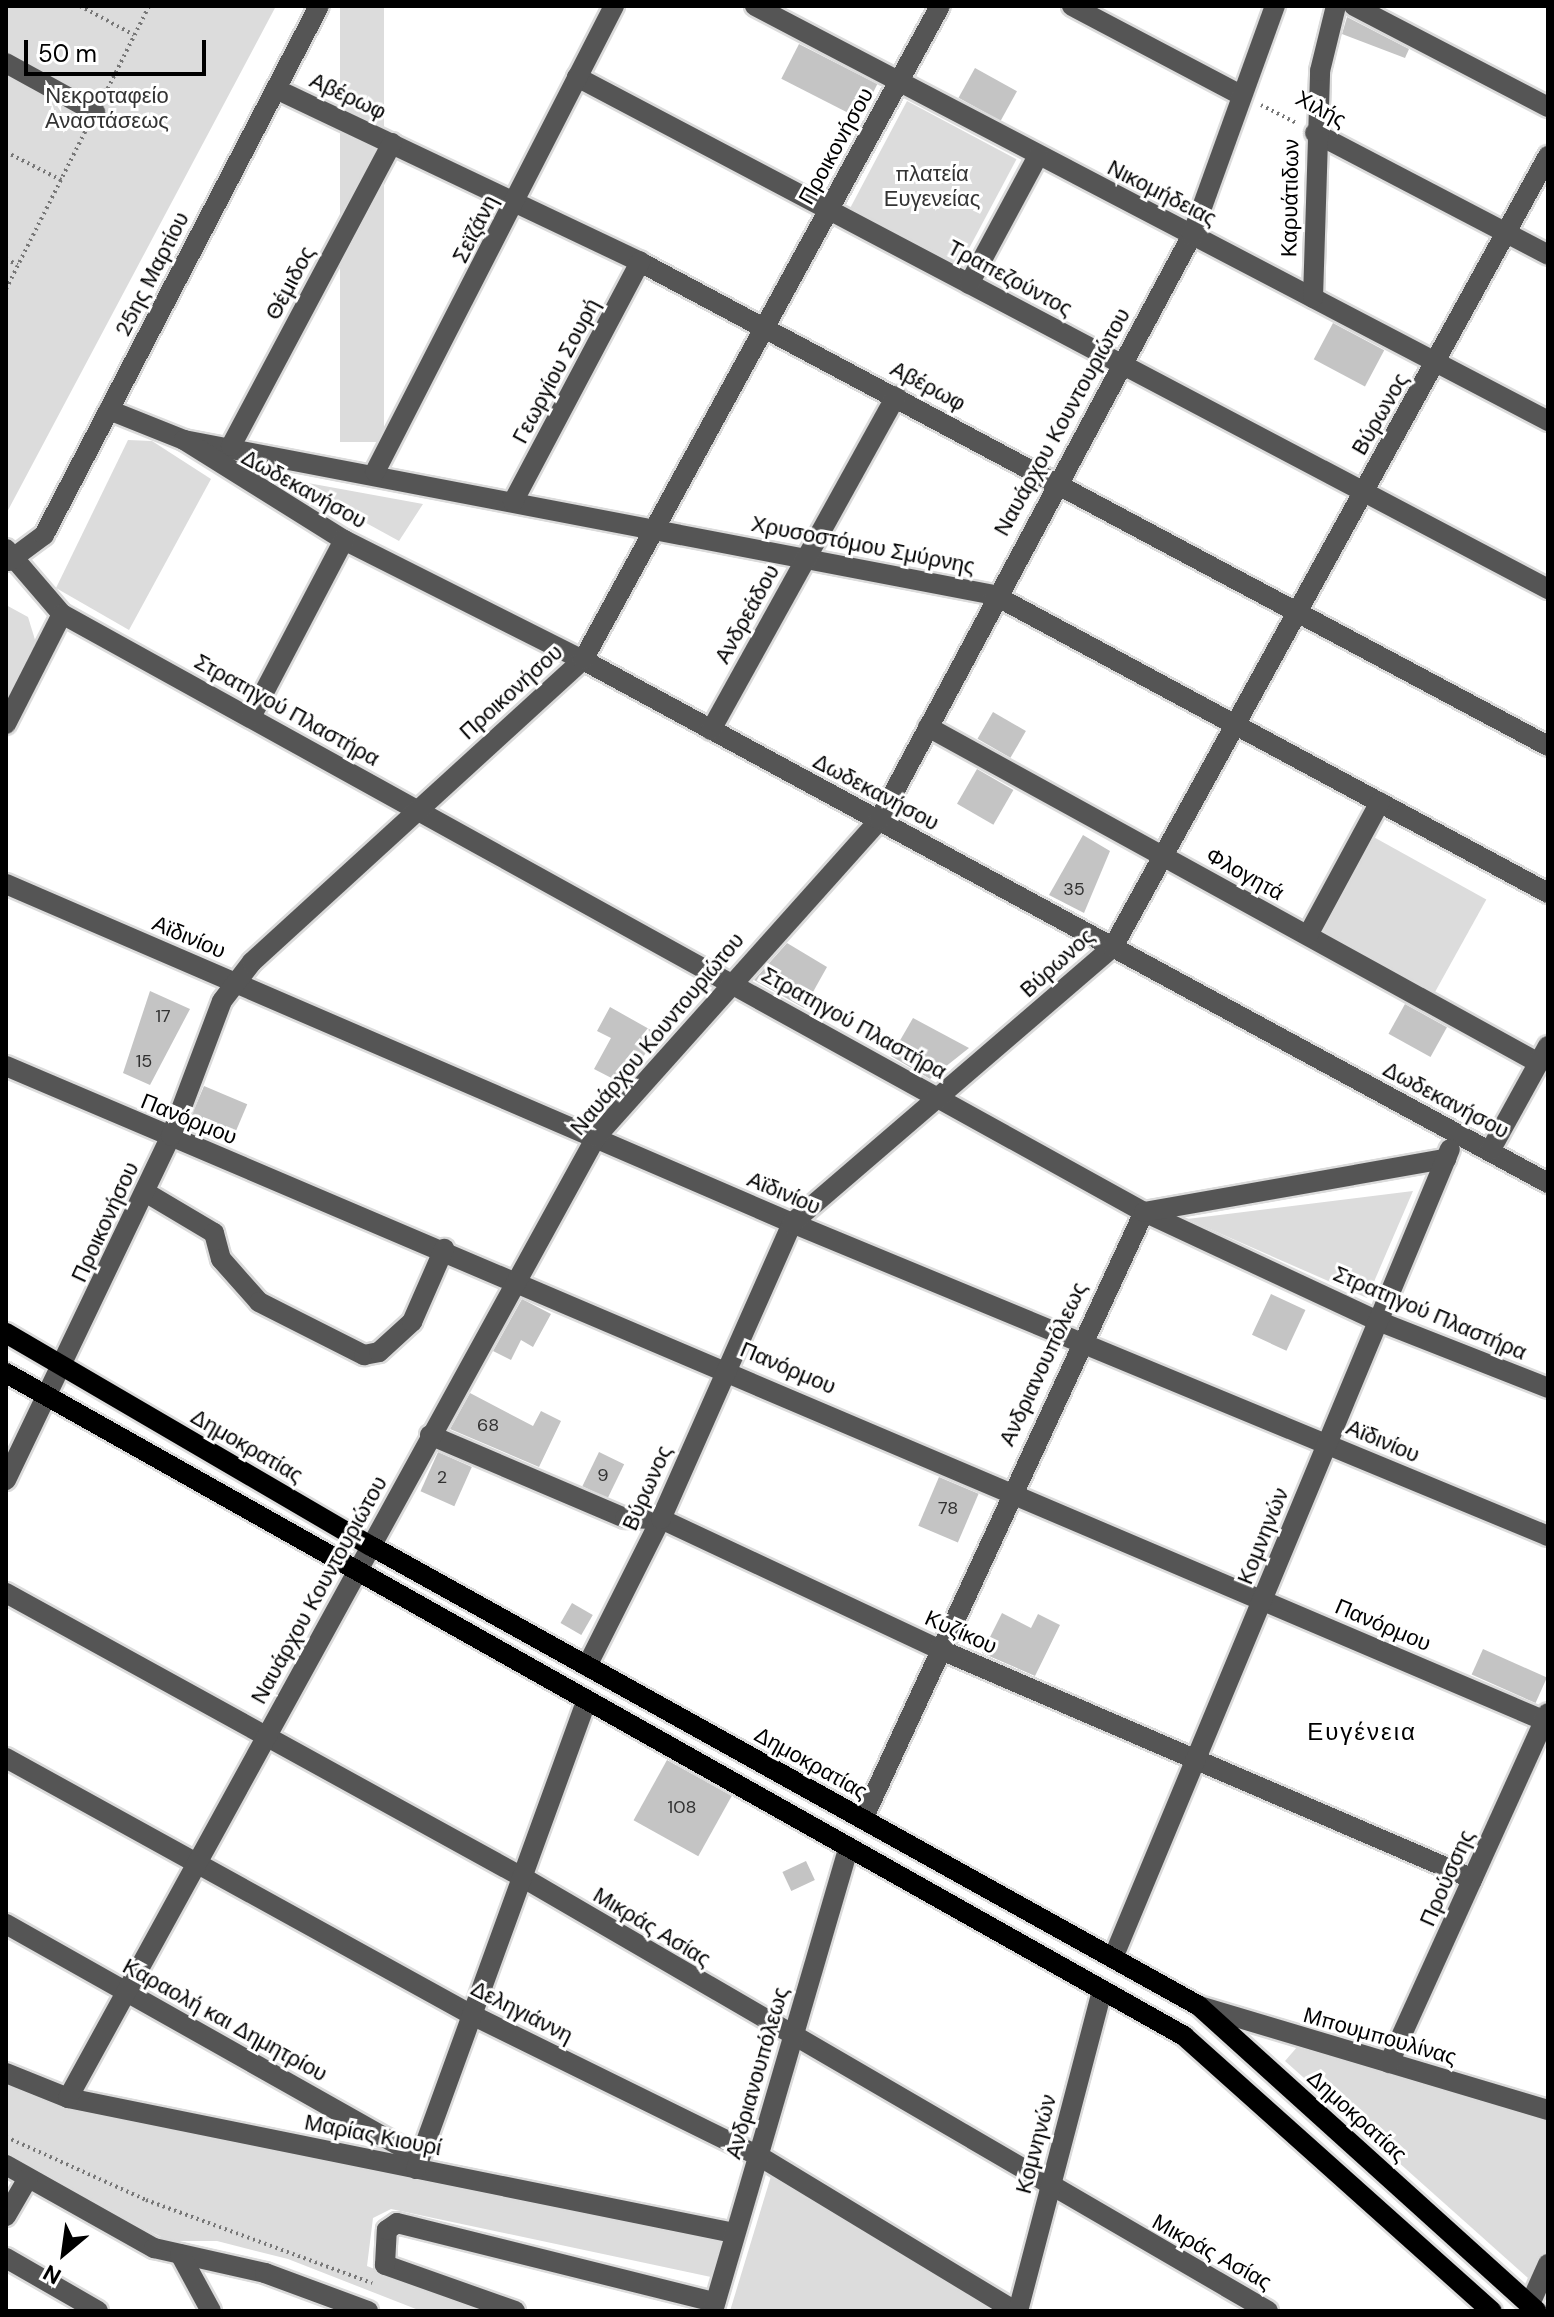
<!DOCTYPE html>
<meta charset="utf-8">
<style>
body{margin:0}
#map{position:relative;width:1554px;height:2317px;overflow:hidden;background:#fff;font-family:"DM Sans",sans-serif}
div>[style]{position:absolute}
.green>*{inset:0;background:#dcdcdc;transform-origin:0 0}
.building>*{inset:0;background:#c4c4c4;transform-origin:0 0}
.path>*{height:4px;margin-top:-2px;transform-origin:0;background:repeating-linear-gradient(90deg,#777 0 2px,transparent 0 6px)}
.roads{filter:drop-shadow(2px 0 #dbdbdb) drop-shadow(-2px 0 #dbdbdb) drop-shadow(0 2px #dbdbdb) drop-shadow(0 -2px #dbdbdb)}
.minor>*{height:20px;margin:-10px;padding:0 10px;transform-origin:10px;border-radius:10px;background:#555}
.major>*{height:20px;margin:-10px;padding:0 10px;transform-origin:10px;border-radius:10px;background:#000}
span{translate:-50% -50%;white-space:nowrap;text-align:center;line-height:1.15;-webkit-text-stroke:6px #fff;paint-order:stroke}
.number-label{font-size:18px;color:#313131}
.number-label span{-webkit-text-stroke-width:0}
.park-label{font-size:22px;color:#333}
.street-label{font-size:22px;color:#000}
.neighbourhood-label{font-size:24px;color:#000;letter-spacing:2px}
.frame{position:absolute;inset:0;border:8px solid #000;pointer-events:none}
.north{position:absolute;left:24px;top:2213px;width:80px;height:80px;-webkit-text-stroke:6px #fff;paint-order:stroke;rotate:209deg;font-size:22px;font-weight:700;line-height:32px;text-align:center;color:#000}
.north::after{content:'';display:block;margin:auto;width:28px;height:36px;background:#000;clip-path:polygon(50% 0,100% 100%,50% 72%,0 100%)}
.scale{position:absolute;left:24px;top:40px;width:182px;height:36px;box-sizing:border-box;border:4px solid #000;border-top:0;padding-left:10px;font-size:24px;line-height:28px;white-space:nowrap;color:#000;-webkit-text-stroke:6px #fff;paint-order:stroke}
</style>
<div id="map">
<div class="green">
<i style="clip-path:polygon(6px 6px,276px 6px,6px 514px)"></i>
<i style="left:340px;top:6px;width:44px;height:436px"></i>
<i style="left:907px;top:101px;width:124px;height:127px;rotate:28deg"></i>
<i style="clip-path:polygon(128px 440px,152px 441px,211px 479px,129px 630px,56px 588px)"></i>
<i style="clip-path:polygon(286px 479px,423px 504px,399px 541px)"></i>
<i style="clip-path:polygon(6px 605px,28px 617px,36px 643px,6px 703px)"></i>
<i style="left:1370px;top:835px;width:133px;height:109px;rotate:29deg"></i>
<i style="clip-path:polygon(1413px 1191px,1367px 1298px,1187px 1219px)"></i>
<i style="clip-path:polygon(1298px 2046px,1548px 2116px,1548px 2254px,1540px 2271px,1528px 2278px,1285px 2061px)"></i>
<i style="clip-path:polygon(6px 2075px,724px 2235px,711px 2277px,391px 2209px,373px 2218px,367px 2266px,479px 2311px,421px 2311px,288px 2259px,217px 2241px,169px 2241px,6px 2158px)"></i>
<i style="clip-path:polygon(772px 2173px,997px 2311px,730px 2311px)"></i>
</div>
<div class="building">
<i style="clip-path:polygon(1347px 17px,1409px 49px,1405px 58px,1342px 34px)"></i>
<i style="left:799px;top:44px;width:88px;height:39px;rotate:27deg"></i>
<i style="left:975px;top:68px;width:48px;height:34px;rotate:29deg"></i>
<i style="left:1333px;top:323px;width:58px;height:41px;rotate:28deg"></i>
<i style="left:993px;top:712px;width:38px;height:31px;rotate:30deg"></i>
<i style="left:977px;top:769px;width:42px;height:40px;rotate:30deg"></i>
<i style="clip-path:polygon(1083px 835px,1110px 851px,1084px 913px,1049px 895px)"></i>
<i style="clip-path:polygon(787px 943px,827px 967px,804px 1008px,754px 980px)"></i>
<i style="clip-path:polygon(150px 991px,190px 1009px,150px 1085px,123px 1073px)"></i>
<i style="left:1405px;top:1004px;width:48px;height:34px;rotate:29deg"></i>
<i style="clip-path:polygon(610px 1007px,658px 1034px,625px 1085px,594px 1069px,611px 1038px,597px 1031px)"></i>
<i style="clip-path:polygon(913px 1018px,969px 1048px,930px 1079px,891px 1056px)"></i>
<i style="left:204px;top:1086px;width:47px;height:43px;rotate:23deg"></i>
<i style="left:1271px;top:1294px;width:38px;height:45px;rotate:25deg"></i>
<i style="clip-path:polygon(522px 1299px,551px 1314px,533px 1347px,521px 1340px,511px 1360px,493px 1351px)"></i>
<i style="clip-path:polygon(470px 1393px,533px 1426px,541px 1411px,561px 1421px,539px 1467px,450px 1429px)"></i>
<i style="left:438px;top:1452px;width:37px;height:43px;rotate:24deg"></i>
<i style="left:599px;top:1452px;width:28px;height:38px;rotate:26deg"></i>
<i style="left:939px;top:1477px;width:43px;height:53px;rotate:23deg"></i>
<i style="left:572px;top:1603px;width:24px;height:23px;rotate:30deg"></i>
<i style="clip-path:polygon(1002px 1613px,1031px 1628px,1038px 1614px,1060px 1625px,1035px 1676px,982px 1653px)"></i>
<i style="left:1483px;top:1649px;width:70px;height:28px;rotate:24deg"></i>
<i style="left:667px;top:1760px;width:74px;height:69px;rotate:29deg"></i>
<i style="left:806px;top:1861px;width:21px;height:26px;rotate:65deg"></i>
</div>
<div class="path">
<i style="left:80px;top:6px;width:61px;rotate:28.2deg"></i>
<i style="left:105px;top:94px;width:98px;rotate:-63.4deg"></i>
<i style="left:1261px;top:105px;width:39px;rotate:27deg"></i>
<i style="left:6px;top:152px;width:62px;rotate:27deg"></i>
<i style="left:6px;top:259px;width:13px;rotate:27deg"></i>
<i style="left:6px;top:289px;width:178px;rotate:-63.3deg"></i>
<i style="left:6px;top:2137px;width:154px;rotate:24.2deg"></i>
<i style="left:146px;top:2200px;width:241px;rotate:20.2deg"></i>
</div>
<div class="roads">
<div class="minor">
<i style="left:755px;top:6px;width:895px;rotate:27.62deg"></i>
<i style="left:1072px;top:6px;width:191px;rotate:27.8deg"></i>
<i style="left:1354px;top:6px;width:219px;rotate:27.5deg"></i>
<i style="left:6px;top:63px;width:102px;rotate:28.8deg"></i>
<i style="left:577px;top:77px;width:1098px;rotate:27.8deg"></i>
<i style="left:276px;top:89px;width:403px;rotate:25.4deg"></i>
<i style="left:640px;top:262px;width:1029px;rotate:28.06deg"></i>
<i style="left:1315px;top:133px;width:263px;rotate:27.6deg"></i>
<i style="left:969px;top:284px;width:145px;rotate:-61.7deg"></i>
<i style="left:1313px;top:298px;width:227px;rotate:-88.2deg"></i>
<i style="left:1320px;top:71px;width:67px;rotate:-76.2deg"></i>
<i style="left:109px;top:410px;width:81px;rotate:21.8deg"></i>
<i style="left:184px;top:440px;width:825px;rotate:10.83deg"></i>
<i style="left:994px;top:595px;width:629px;rotate:28.28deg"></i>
<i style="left:184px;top:440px;width:189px;rotate:32deg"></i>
<i style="left:344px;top:540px;width:267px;rotate:26.7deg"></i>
<i style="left:583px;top:660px;width:1098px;rotate:28.46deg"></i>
<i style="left:231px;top:446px;width:343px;rotate:-62deg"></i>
<i style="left:375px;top:472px;width:524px;rotate:-62.85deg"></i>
<i style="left:513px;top:502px;width:272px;rotate:-62.1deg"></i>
<i style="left:6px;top:549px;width:86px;rotate:49.3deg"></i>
<i style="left:62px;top:614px;width:1236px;rotate:28.93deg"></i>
<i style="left:1144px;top:1212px;width:258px;rotate:25deg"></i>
<i style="left:1378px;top:1321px;width:183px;rotate:21.5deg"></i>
<i style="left:9px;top:561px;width:44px;rotate:-36.6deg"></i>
<i style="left:44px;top:535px;width:596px;rotate:-62.53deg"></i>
<i style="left:251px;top:717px;width:200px;rotate:-62.3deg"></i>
<i style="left:6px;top:724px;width:123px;rotate:-63deg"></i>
<i style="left:928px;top:727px;width:697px;rotate:28.81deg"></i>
<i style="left:711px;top:730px;width:382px;rotate:-61deg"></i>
<i style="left:6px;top:884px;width:856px;rotate:23.33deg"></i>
<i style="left:792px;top:1223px;width:818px;rotate:22.49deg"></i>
<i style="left:1308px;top:935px;width:151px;rotate:-61.6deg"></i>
<i style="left:6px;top:1066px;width:1676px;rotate:23.05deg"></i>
<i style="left:1490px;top:1151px;width:120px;rotate:-61.1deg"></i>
<i style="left:145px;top:1192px;width:80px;rotate:30.7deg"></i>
<i style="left:214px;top:1233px;width:27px;rotate:75deg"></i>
<i style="left:221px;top:1259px;width:57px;rotate:48.5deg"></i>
<i style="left:259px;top:1302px;width:118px;rotate:26.8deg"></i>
<i style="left:364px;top:1355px;width:15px;rotate:-11deg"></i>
<i style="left:379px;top:1352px;width:45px;rotate:-42.3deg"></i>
<i style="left:412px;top:1322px;width:80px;rotate:-66.3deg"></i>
<i style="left:430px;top:1435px;width:212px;rotate:23.1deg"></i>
<i style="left:625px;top:1518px;width:36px;rotate:2deg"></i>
<i style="left:661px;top:1519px;width:307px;rotate:25.1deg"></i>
<i style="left:939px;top:1649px;width:581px;rotate:23.3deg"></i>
<i style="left:6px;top:1480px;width:382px;rotate:-64.4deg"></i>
<i style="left:171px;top:1136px;width:144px;rotate:-69.3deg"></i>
<i style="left:222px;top:1001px;width:49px;rotate:-52.4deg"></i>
<i style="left:252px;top:962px;width:448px;rotate:-42.4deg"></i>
<i style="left:583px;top:660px;width:745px;rotate:-61.37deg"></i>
<i style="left:6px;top:1593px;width:589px;rotate:28.83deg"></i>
<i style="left:522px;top:1877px;width:863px;rotate:30.19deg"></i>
<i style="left:587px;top:1666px;width:165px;rotate:-63.3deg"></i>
<i style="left:661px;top:1519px;width:324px;rotate:-66.1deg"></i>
<i style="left:792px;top:1223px;width:423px;rotate:-40.7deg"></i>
<i style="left:1113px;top:947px;width:903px;rotate:-61.19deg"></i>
<i style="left:6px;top:1758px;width:532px;rotate:28.88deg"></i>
<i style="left:472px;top:2015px;width:320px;rotate:26.2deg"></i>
<i style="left:759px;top:2156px;width:299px;rotate:31.2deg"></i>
<i style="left:863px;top:1819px;width:669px;rotate:-65.16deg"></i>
<i style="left:1144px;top:1212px;width:307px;rotate:-10deg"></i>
<i style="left:6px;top:1924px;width:475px;rotate:29.4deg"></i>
<i style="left:1113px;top:1958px;width:876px;rotate:-67.39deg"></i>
<i style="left:1199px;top:2006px;width:364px;rotate:16.6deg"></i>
<i style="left:1389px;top:2063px;width:384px;rotate:-65.6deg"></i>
<i style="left:6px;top:2073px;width:67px;rotate:22deg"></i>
<i style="left:68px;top:2098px;width:680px;rotate:11.46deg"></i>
<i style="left:68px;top:2098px;width:1096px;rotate:-61.21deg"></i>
<i style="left:596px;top:1137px;width:425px;rotate:-48.2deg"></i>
<i style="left:879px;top:820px;width:663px;rotate:-61.85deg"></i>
<i style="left:1192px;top:235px;width:244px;rotate:-70.1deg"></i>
<i style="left:6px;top:2165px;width:170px;rotate:29.3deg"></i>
<i style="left:154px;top:2248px;width:114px;rotate:12.7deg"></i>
<i style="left:265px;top:2273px;width:110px;rotate:20.3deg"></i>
<i style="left:416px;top:2169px;width:498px;rotate:-70deg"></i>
<i style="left:6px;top:2216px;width:44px;rotate:-59.9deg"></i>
<i style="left:180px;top:2254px;width:65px;rotate:61.5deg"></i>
<i style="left:6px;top:2258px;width:106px;rotate:29.9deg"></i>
<i style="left:1530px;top:2304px;width:44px;rotate:-65.8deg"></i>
<i style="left:515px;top:2311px;width:138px;rotate:-160.5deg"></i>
<i style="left:385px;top:2265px;width:35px;rotate:-87deg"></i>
<i style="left:387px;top:2230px;width:12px;rotate:-35deg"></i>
<i style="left:397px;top:2223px;width:328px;rotate:14deg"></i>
<i style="left:713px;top:2311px;width:482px;rotate:-73.7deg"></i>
<i style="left:1018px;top:2311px;width:332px;rotate:-75.3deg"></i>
</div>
<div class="major">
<i style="left:6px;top:1333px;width:423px;rotate:30.3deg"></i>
<i style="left:371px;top:1546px;width:947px;rotate:29.05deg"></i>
<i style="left:1199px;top:2006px;width:455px;rotate:42.1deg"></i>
<i style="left:6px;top:1373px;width:1352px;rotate:29.37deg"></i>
<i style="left:1184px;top:2036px;width:413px;rotate:41.8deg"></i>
</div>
</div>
<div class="number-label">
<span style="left:1074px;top:889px">35</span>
<span style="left:163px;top:1016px">17</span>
<span style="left:144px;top:1061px">15</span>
<span style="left:488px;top:1425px">68</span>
<span style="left:603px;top:1475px">9</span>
<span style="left:442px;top:1477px">2</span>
<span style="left:948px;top:1508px">78</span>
<span style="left:682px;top:1807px">108</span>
</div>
<div class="park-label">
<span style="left:107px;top:108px">Νεκροταφείο<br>Αναστάσεως</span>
<span style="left:932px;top:186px">πλατεία<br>Ευγενείας</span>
</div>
<div class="street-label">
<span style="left:348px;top:96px;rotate:25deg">Αβέρωφ</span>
<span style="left:1321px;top:109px;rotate:28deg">Χιλής</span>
<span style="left:836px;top:146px;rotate:-61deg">Προικονήσου</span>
<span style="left:1162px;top:193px;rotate:27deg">Νικομήδειας</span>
<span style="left:1290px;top:198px;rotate:-89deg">Καρυάτιδων</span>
<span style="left:475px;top:229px;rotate:-63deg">Σεϊζάνη</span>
<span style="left:152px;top:274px;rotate:-63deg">25ης Μαρτίου</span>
<span style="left:1010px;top:278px;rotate:28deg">Τραπεζούντος</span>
<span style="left:290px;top:283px;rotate:-62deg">Θέμιδος</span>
<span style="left:556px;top:371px;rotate:-62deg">Γεωργίου Σουρή</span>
<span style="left:928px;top:386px;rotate:28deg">Αβέρωφ</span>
<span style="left:1380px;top:414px;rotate:-60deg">Βύρωνος</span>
<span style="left:1062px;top:422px;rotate:-61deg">Ναυάρχου Κουντουριώτου</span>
<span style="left:304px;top:489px;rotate:29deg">Δωδεκανήσου</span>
<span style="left:863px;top:545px;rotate:11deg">Χρυσοστόμου Σμύρνης</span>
<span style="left:747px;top:614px;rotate:-61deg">Ανδρεάδου</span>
<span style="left:511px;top:692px;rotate:-42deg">Προικονήσου</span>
<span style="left:287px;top:710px;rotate:29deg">Στρατηγού Πλαστήρα</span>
<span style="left:876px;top:792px;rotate:28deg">Δωδεκανήσου</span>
<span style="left:1245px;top:874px;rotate:29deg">Φλογητά</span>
<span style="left:189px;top:937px;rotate:23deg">Αϊδινίου</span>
<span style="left:1057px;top:963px;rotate:-42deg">Βύρωνος</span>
<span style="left:854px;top:1023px;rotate:29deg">Στρατηγού Πλαστήρα</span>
<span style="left:657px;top:1034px;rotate:-50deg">Ναυάρχου Κουντουριώτου</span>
<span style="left:1446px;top:1100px;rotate:28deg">Δωδεκανήσου</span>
<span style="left:189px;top:1119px;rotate:22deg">Πανόρμου</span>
<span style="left:784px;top:1193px;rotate:23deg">Αϊδινίου</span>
<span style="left:105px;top:1222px;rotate:-65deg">Προικονήσου</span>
<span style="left:1430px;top:1313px;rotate:23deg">Στρατηγού Πλαστήρα</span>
<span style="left:1043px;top:1364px;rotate:-65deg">Ανδριανουπόλεως</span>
<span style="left:788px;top:1368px;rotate:23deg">Πανόρμου</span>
<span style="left:1383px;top:1441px;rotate:23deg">Αϊδινίου</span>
<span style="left:247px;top:1446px;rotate:30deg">Δημοκρατίας</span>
<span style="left:647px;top:1488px;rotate:-66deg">Βύρωνος</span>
<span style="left:1263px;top:1536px;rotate:-68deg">Κομνηνών</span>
<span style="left:319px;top:1590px;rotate:-61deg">Ναυάρχου Κουντουριώτου</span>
<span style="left:1383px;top:1625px;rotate:23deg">Πανόρμου</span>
<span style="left:961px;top:1632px;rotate:24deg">Κυζίκου</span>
<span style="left:811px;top:1763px;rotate:29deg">Δημοκρατίας</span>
<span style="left:1447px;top:1878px;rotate:-66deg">Προύσσης</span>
<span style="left:652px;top:1927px;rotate:31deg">Μικράς Ασίας</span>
<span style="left:522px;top:2012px;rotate:27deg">Δεληγιάννη</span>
<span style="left:225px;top:2020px;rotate:29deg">Καραολή και Δημητρίου</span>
<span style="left:1380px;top:2036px;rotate:16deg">Μπουμπουλίνας</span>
<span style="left:757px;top:2073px;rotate:-74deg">Ανδριανουπόλεως</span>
<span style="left:1357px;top:2116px;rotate:42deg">Δημοκρατίας</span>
<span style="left:373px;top:2135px;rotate:11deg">Μαρίας Κιουρί</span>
<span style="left:1036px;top:2144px;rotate:-75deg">Κομνηνών</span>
<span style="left:1212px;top:2252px;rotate:29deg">Μικράς Ασίας</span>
</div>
<div class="neighbourhood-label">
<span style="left:1362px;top:1732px">Ευγένεια</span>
</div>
<div class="frame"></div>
<div class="north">N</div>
<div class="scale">50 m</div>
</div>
